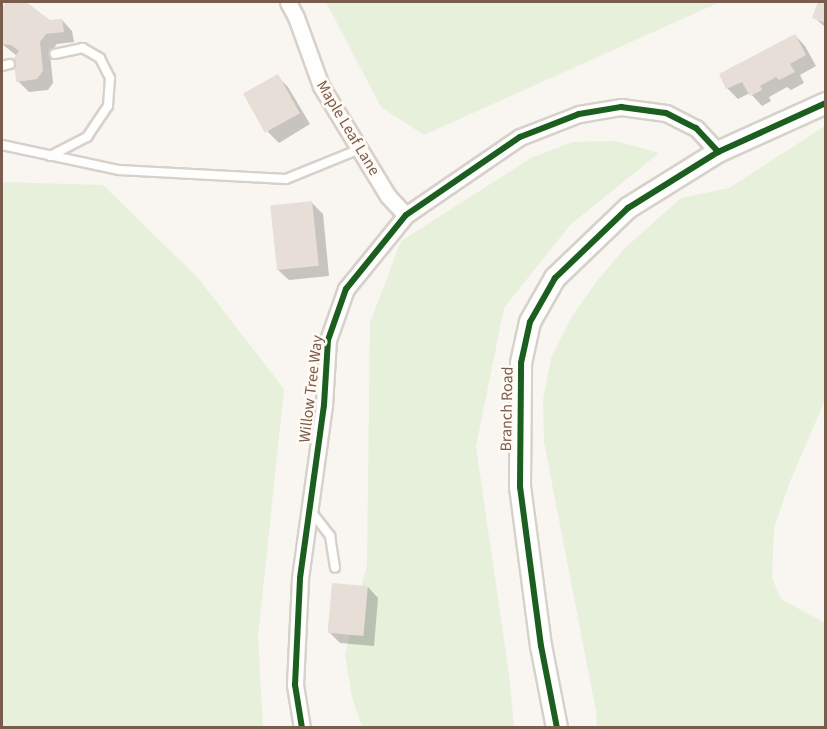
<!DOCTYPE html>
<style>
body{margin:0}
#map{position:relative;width:827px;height:729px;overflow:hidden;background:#f9f5f0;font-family:"Source Sans 3",sans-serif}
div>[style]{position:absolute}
.green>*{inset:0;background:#e7f0db}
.shadow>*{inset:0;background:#0003}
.building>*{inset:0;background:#e6ded7;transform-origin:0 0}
.roads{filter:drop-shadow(2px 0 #d7d1cb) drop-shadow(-2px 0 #d7d1cb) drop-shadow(0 2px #d7d1cb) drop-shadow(0 -2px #d7d1cb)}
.service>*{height:8px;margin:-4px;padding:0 4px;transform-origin:4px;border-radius:4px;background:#fefefd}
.minor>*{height:15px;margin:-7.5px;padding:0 7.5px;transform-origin:7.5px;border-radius:7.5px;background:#fefefd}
.tertiary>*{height:20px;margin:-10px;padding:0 10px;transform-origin:10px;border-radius:10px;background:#fefefd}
.cycleway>*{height:6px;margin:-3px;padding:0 3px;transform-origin:3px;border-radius:3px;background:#1b5e20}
span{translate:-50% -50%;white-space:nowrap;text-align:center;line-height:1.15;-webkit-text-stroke:5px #fffaf3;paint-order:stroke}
.street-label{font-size:16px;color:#7a5c4d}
.frame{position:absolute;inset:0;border:3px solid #7a5c4d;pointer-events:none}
</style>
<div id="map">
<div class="green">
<i style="clip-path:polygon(326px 2px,720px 2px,424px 135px,381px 107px)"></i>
<i style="clip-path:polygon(825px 126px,825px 400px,789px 484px,774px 528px,772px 578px,781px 599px,825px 623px,825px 727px,597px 727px,596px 711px,544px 442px,543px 400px,551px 358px,571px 318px,597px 281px,625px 248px,681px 198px,729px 188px)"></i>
<i style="clip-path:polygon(616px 141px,659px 153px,570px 225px,504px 308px,476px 447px,509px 674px,514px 727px,362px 727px,352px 697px,345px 655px,367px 564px,370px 323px,401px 241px,531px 158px,573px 142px)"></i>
<i style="clip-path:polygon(2px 182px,103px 185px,198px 278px,284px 389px,258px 637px,263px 727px,2px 727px)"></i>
</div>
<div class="shadow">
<i style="clip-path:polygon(8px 2px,24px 2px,49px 22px,62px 20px,72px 31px,74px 42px,57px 44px,50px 53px,53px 83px,48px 90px,29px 92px,18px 81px,17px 56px,2px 44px,2px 10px)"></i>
<i style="clip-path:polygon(820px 2px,826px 2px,826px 28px,814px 17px)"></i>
<i style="clip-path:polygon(795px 35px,805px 46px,816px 66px,800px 75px,804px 83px,791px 90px,787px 87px,769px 97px,771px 101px,762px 106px,750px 93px,738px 99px,728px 89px,721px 75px)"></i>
<i style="clip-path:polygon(277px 76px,288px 87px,310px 124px,279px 143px,268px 132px)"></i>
<i style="clip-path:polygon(312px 203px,323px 214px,329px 276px,289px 280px,278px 270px)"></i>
<i style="clip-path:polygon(368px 587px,378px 598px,374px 646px,340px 643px,329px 632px)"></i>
</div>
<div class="building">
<i style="clip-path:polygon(6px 2px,26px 2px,50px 20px,62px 19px,64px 32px,46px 34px,40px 42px,43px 71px,37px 79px,16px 82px,14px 58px,19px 51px,11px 45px,2px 44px,2px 8px)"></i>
<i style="clip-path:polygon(818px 2px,826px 2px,826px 23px,812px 18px)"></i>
<i style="clip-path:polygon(795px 34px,806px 55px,790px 64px,795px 72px,779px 80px,776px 77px,760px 86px,762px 90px,750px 96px,742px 82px,726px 89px,719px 74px)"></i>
<i style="left:278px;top:74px;width:45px;height:40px;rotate:61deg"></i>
<i style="left:312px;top:201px;width:65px;height:42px;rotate:84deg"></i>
<i style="left:332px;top:583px;width:36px;height:50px;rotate:5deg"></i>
</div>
<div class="roads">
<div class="service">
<i style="left:2px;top:66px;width:8px;rotate:-14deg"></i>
<i style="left:2px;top:145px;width:120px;rotate:12.1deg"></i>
<i style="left:119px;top:170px;width:167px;rotate:3.1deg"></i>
<i style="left:286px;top:179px;width:80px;rotate:-22.1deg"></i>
<i style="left:50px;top:156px;width:42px;rotate:-27.2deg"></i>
<i style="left:87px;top:137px;width:37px;rotate:-56deg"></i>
<i style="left:108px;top:106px;width:28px;rotate:-86deg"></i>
<i style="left:110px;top:78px;width:22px;rotate:-117deg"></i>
<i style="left:100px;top:58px;width:20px;rotate:-150deg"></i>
<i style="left:83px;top:48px;width:29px;rotate:168deg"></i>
<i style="left:310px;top:510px;width:33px;rotate:52deg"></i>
<i style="left:330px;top:536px;width:32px;rotate:81deg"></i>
</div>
<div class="minor">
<i style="left:288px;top:2px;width:17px;rotate:62deg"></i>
<i style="left:296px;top:17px;width:73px;rotate:70.1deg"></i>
<i style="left:321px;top:86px;width:129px;rotate:58.7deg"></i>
<i style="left:388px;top:196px;width:26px;rotate:47deg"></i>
<i style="left:302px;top:728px;width:44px;rotate:-99.2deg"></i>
<i style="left:295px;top:685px;width:107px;rotate:-87.3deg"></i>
<i style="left:300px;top:578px;width:175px;rotate:-82.1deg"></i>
<i style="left:324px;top:405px;width:65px;rotate:-86.5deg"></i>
<i style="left:328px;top:340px;width:54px;rotate:-70.6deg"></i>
<i style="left:346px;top:289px;width:95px;rotate:-51deg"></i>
<i style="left:406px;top:215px;width:138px;rotate:-34.4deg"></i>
<i style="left:520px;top:137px;width:63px;rotate:-21.3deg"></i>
<i style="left:579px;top:114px;width:43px;rotate:-9.5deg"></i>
<i style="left:621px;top:107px;width:45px;rotate:7.6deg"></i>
<i style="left:666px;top:113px;width:34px;rotate:27deg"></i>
<i style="left:696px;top:128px;width:33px;rotate:47deg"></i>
</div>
<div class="tertiary">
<i style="left:557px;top:728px;width:84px;rotate:-101deg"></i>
<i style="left:541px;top:646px;width:160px;rotate:-97.5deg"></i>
<i style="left:520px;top:487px;width:124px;rotate:-89.5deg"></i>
<i style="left:521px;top:363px;width:42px;rotate:-77.6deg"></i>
<i style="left:530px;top:322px;width:51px;rotate:-60.4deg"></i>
<i style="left:555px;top:278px;width:101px;rotate:-43.8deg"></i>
<i style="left:628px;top:208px;width:106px;rotate:-31.9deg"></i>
<i style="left:718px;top:152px;width:119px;rotate:-24.4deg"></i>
</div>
</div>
<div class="cycleway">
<i style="left:302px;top:728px;width:44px;rotate:-99.2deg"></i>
<i style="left:295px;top:685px;width:107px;rotate:-87.3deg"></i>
<i style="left:300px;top:578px;width:175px;rotate:-82.1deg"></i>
<i style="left:324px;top:405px;width:65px;rotate:-86.5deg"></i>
<i style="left:328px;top:340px;width:54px;rotate:-70.6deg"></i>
<i style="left:346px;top:289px;width:95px;rotate:-51deg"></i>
<i style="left:406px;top:215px;width:138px;rotate:-34.4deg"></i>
<i style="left:520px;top:137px;width:63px;rotate:-21.3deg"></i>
<i style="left:579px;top:114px;width:43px;rotate:-9.5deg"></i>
<i style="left:621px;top:107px;width:45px;rotate:7.6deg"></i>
<i style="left:666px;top:113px;width:34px;rotate:27deg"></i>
<i style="left:696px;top:128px;width:33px;rotate:47deg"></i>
<i style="left:557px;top:728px;width:84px;rotate:-101deg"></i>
<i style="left:541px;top:646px;width:160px;rotate:-97.5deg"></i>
<i style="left:520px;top:487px;width:124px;rotate:-89.5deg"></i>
<i style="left:521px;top:363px;width:42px;rotate:-77.6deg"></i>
<i style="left:530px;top:322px;width:51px;rotate:-60.4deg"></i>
<i style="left:555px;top:278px;width:101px;rotate:-43.8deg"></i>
<i style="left:628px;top:208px;width:106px;rotate:-31.9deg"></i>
<i style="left:718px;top:152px;width:119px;rotate:-24.4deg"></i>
</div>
<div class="street-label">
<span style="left:348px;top:128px;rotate:59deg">Maple Leaf Lane</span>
<span style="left:311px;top:389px;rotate:-83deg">Willow Tree Way</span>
<span style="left:507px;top:409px;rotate:-89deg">Branch Road</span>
</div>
<div class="frame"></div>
</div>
